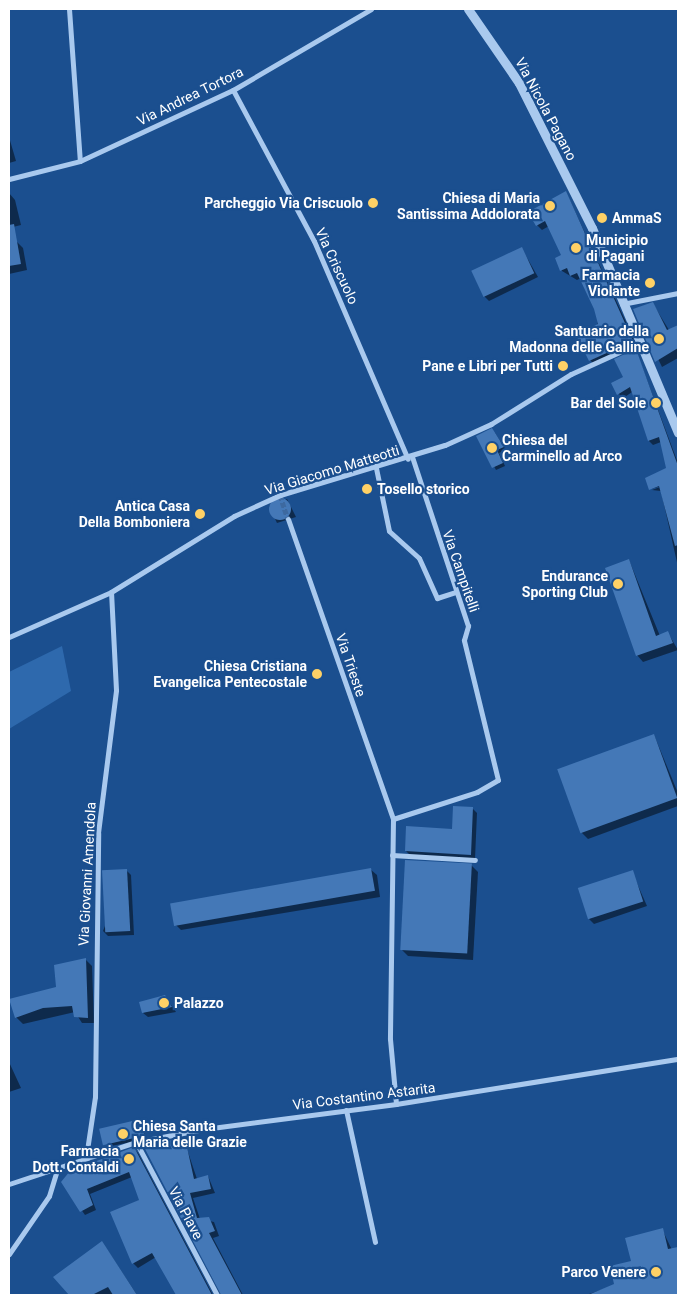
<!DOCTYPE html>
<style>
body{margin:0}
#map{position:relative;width:687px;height:1304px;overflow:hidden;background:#1b4f8f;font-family:Roboto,sans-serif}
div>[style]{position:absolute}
.green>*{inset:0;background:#2e69ad}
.shadow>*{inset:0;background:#0007}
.building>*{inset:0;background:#4478b7;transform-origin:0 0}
.round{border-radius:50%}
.minor-tunnel>*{height:5px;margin-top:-2.5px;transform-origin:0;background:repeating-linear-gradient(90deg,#3d69a0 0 5px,transparent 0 7.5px)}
.minor>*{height:5px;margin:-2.5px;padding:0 2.5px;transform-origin:2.5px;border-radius:2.5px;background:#a9c9ee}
.tertiary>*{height:9px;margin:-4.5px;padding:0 4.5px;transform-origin:4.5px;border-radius:4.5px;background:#a9c9ee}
.dots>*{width:14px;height:14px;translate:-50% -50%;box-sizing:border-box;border:2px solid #1b4f8f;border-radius:50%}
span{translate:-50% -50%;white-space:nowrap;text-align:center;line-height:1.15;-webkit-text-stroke:4.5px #1b4f8f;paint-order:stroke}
.street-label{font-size:14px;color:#fff}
.poi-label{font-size:14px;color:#fff;font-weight:700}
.right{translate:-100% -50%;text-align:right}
.left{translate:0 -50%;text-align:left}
.frame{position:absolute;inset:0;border:10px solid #fff;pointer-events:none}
</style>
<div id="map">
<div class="green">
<i style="clip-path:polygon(62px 646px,71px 691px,9px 729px,9px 672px)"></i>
</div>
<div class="shadow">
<i style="clip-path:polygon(9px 137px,16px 161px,9px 163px)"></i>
<i style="clip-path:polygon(566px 192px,637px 346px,595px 365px,590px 360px,599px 317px,581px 278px,577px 280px,562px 271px,557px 259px,563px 256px,549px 226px,542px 230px,537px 225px)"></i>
<i style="clip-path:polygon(9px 193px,15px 200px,21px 225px,9px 228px)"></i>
<i style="clip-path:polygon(17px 242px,23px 248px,27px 270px,9px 274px,9px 243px)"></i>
<i style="clip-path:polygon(522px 249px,538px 277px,489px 301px,484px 296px)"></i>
<i style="clip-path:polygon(653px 304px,669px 330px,678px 325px,678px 358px,662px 367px,634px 309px)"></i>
<i style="clip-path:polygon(636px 351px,678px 463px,678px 567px,661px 491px,652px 490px,665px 485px,651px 489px,647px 479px,668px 469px,661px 442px,653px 445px,649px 441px,632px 392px,622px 399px,613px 383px,624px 377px)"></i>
<i style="clip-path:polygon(495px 433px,506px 450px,499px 453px,505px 466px,496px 470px,478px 436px)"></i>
<i style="clip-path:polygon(287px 499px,296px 517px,277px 523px,269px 506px)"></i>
<i style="clip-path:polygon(629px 560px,660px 636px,668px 633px,678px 650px,643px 662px,637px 655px)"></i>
<i style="clip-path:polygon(654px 735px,678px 793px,678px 806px,588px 839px,581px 832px)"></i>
<i style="clip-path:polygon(473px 809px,477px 813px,475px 859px,411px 856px,406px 851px,453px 830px)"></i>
<i style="clip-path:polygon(471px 865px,478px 872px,473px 960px,408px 956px,402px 950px)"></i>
<i style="clip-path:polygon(370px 869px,377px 875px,380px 897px,181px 930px,175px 924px)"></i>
<i style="clip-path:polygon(127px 871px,131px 875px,134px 935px,108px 936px,103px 931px)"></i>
<i style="clip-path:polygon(632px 872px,647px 906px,594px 924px,589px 919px)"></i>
<i style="clip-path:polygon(86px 960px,92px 966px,94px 1023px,82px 1023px,75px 1012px,23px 1024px,16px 1017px,57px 988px)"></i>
<i style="clip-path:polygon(165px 996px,176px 1012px,148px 1017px,143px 1013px)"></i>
<i style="clip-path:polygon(9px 1062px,21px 1088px,9px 1092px)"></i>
<i style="clip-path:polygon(140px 1121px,147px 1139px,106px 1147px)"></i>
<i style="clip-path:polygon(184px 1140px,197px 1179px,208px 1176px,215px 1193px,193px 1198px,200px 1219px,214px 1222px,219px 1236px,213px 1238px,243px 1295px,221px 1295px,145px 1146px)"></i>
<i style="clip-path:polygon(134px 1149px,138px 1153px,213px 1295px,177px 1295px,156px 1257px,138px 1268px,133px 1263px,112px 1213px,140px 1200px,132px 1177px,90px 1194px,96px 1210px,85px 1215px,62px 1182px)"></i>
<i style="clip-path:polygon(662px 1229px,672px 1250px,678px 1248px,678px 1295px,586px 1295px,616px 1285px)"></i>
<i style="clip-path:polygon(101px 1243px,106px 1248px,137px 1295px,71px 1295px,55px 1278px)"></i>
</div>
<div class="building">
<i style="clip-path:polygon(566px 191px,633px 341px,589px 361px,576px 335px,598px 324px,594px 309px,577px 273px,570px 276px,567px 268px,560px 271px,555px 258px,561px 255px,545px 221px,536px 226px,528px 212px)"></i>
<i style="clip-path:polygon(14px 224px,21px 264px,9px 266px,9px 225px)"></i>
<i style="left:522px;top:247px;width:29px;height:56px;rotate:65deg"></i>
<i style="clip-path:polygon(653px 302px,667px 330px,678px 325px,678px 348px,655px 362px,633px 309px)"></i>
<i style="clip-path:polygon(636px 349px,678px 466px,678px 545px,675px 546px,659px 486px,649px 490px,645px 478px,666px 468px,659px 437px,648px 441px,630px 387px,617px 395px,611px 383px,623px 377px,614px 359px)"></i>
<i style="clip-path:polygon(492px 428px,504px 447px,497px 450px,503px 463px,492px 468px,476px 436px)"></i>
<i class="round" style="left:269px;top:498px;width:22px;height:22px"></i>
<i style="clip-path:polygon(629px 559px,656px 636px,668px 631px,673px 643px,636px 656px,605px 568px)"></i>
<i style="left:654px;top:734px;width:68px;height:103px;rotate:70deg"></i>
<i style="clip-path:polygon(453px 806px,473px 807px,471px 855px,405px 851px,406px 826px,452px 829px)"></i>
<i style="left:405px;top:860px;width:67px;height:90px;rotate:3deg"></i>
<i style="left:371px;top:868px;width:23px;height:204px;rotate:80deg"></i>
<i style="left:127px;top:869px;width:62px;height:25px;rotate:87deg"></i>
<i style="left:633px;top:870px;width:33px;height:58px;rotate:72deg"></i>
<i style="clip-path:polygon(86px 958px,88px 1018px,74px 1017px,72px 1006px,43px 1008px,15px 1018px,9px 999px,56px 987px,54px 965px)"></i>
<i style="clip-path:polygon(165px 995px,172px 1007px,142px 1013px,139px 1002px)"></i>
<i style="left:141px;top:1119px;width:17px;height:43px;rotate:77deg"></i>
<i style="clip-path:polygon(185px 1138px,194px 1179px,208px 1175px,211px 1189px,190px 1193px,197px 1218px,209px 1217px,215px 1231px,209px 1233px,242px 1295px,221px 1295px,143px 1145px)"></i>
<i style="clip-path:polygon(134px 1147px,212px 1295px,176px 1295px,152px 1253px,132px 1264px,110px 1212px,139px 1200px,129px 1172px,87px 1189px,93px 1205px,80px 1212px,61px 1182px,70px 1171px)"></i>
<i style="clip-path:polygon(663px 1228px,668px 1249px,678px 1247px,678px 1295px,588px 1295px,614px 1284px,610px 1266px,631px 1261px,625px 1238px)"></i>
<i style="clip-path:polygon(102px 1241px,137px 1295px,113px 1295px,108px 1287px,92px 1295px,69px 1295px,53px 1277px)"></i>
</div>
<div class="minor-tunnel">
<i style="left:280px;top:495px;width:25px;rotate:72deg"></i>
</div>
<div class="minor">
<i style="left:69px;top:9px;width:152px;rotate:85.9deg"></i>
<i style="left:233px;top:90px;width:171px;rotate:61.8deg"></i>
<i style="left:314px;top:241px;width:237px;rotate:66.7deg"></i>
<i style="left:9px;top:179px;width:73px;rotate:-14.2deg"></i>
<i style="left:80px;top:161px;width:169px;rotate:-24.9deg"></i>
<i style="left:233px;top:90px;width:160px;rotate:-30.4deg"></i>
<i style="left:622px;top:304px;width:57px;rotate:-11.1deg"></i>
<i style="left:376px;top:468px;width:64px;rotate:78.3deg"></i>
<i style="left:389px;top:531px;width:40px;rotate:42deg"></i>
<i style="left:419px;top:558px;width:44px;rotate:65.8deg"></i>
<i style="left:437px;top:598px;width:20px;rotate:-18deg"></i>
<i style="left:288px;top:519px;width:318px;rotate:70.7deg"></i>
<i style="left:393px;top:819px;width:220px;rotate:90.8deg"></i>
<i style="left:390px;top:1039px;width:65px;rotate:84.7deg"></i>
<i style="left:9px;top:637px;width:111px;rotate:-23.8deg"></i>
<i style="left:111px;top:592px;width:145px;rotate:-31.7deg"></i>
<i style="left:234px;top:516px;width:51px;rotate:-24.5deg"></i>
<i style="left:280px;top:495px;width:172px;rotate:-16.9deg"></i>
<i style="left:445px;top:445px;width:51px;rotate:-24.5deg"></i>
<i style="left:491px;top:424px;width:94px;rotate:-32deg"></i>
<i style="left:571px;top:374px;width:72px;rotate:-24.4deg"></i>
<i style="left:393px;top:819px;width:88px;rotate:-17.8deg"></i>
<i style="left:477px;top:792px;width:24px;rotate:-30deg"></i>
<i style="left:498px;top:780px;width:144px;rotate:-103.7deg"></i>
<i style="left:464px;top:640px;width:15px;rotate:-74deg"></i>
<i style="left:468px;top:626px;width:178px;rotate:-108.3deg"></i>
<i style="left:392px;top:855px;width:83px;rotate:3.4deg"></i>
<i style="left:346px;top:1110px;width:135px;rotate:77.6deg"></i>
<i style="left:136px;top:1142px;width:173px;rotate:62.1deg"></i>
<i style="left:86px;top:1157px;width:61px;rotate:-81.5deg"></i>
<i style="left:95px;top:1097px;width:264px;rotate:-89.3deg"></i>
<i style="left:98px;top:833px;width:144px;rotate:-82.8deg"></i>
<i style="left:116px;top:690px;width:98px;rotate:-92.9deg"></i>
<i style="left:9px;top:1184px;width:134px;rotate:-18.3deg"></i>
<i style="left:136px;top:1142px;width:69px;rotate:-10.8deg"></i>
<i style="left:204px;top:1129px;width:194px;rotate:-7.4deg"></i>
<i style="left:396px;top:1104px;width:286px;rotate:-9.1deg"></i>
<i style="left:9px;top:1254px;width:70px;rotate:-55.4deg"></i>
<i style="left:49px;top:1196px;width:28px;rotate:-73deg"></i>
</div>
<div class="tertiary">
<i style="left:468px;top:9px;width:90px;rotate:55.4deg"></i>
<i style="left:519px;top:83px;width:162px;rotate:63.3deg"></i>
<i style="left:592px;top:228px;width:222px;rotate:67.2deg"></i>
</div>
<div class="dots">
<i style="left:373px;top:203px;background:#ffd166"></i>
<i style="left:550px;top:206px;background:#ffd166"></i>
<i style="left:602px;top:218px;background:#ffd166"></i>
<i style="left:576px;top:248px;background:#ffd166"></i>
<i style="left:650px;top:283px;background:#ffd166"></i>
<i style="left:659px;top:339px;background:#ffd166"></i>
<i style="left:563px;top:366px;background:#ffd166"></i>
<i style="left:656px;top:403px;background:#ffd166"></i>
<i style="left:492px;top:448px;background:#ffd166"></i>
<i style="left:367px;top:489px;background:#ffd166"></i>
<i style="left:200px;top:514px;background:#ffd166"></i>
<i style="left:618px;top:584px;background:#ffd166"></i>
<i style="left:317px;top:674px;background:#ffd166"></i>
<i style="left:164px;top:1003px;background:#ffd166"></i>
<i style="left:123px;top:1134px;background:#ffd166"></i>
<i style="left:129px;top:1159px;background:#ffd166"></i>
<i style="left:656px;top:1272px;background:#ffd166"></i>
</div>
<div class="street-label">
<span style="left:190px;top:96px;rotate:-26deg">Via Andrea Tortora</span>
<span style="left:546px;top:109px;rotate:62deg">Via Nicola Pagano</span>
<span style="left:337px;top:266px;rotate:65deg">Via Criscuolo</span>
<span style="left:332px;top:470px;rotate:-17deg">Via Giacomo Matteotti</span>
<span style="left:461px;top:571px;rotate:71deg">Via Campitelli</span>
<span style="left:351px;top:665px;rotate:71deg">Via Trieste</span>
<span style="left:87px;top:874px;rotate:-87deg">Via Giovanni Amendola</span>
<span style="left:364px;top:1096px;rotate:-7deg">Via Costantino Astarita</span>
<span style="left:186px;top:1213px;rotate:62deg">Via Piave</span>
</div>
<div class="poi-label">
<span class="right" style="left:540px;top:206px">Chiesa di Maria<br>Santissima Addolorata</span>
<span class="right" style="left:363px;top:203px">Parcheggio Via Criscuolo</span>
<span class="left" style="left:612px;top:218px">AmmaS</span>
<span class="left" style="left:586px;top:248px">Municipio<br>di Pagani</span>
<span class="right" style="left:640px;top:283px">Farmacia<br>Violante</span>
<span class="right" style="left:649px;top:339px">Santuario della<br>Madonna delle Galline</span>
<span class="right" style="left:553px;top:366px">Pane e Libri per Tutti</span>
<span class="right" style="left:646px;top:403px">Bar del Sole</span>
<span class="left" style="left:502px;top:448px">Chiesa del<br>Carminello ad Arco</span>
<span class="left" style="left:377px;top:489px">Tosello storico</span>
<span class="right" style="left:190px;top:514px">Antica Casa<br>Della Bomboniera</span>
<span class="right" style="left:608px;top:584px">Endurance<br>Sporting Club</span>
<span class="right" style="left:307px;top:674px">Chiesa Cristiana<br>Evangelica Pentecostale</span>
<span class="left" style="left:174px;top:1003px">Palazzo</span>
<span class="left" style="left:133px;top:1134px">Chiesa Santa<br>Maria delle Grazie</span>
<span class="right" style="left:119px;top:1159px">Farmacia<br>Dott. Contaldi</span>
<span class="right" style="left:646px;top:1272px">Parco Venere</span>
</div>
<div class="frame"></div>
</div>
